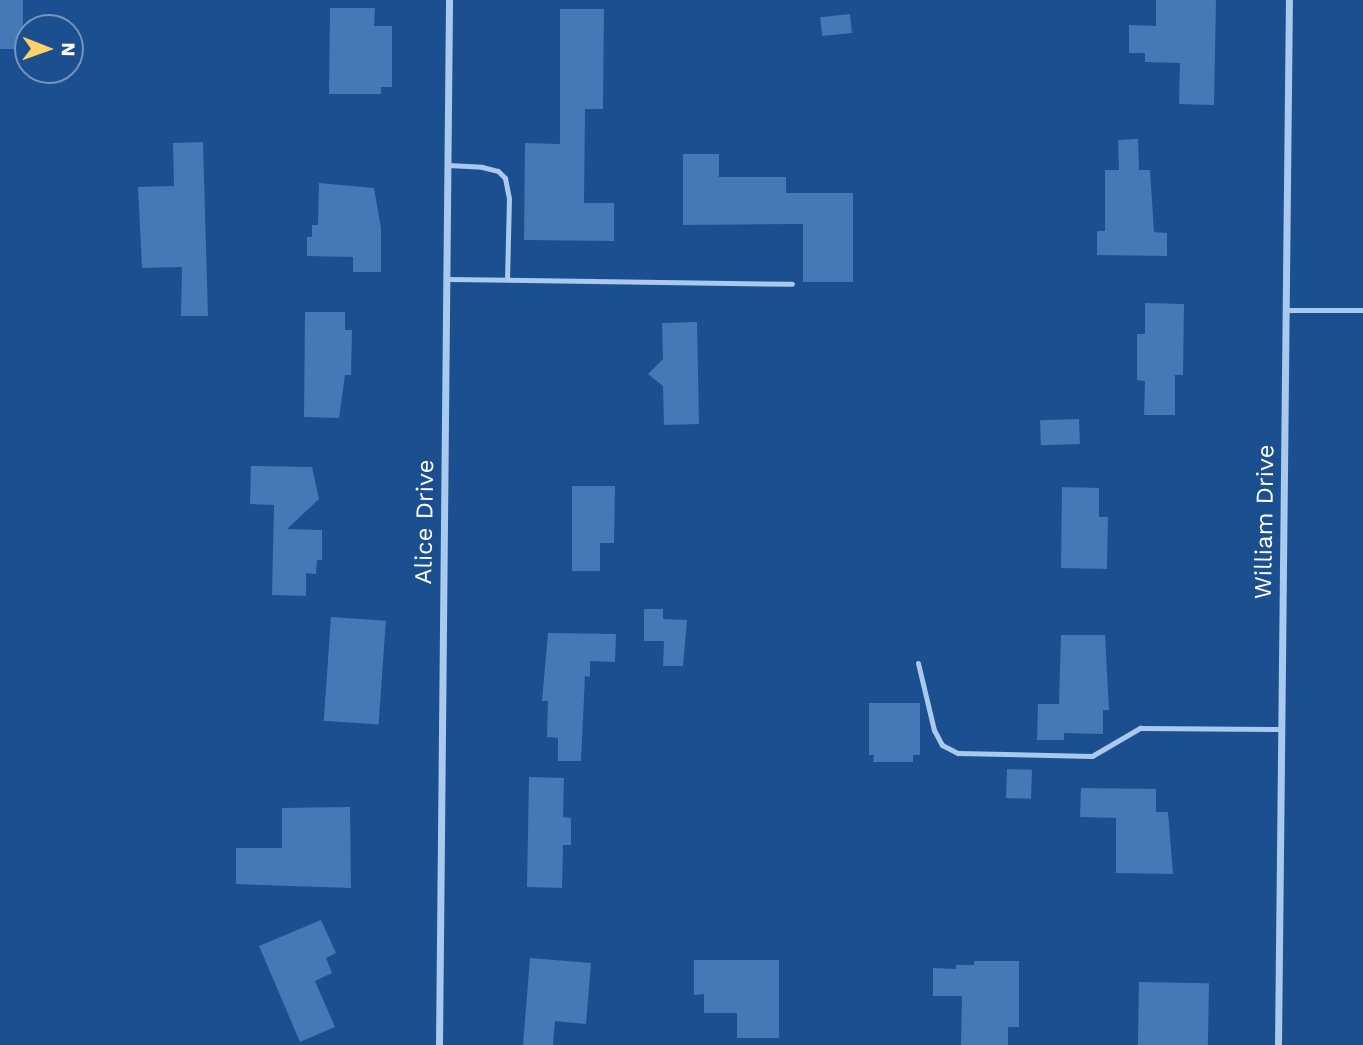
<!DOCTYPE html>
<style>
body{margin:0}
#map{position:relative;width:1363px;height:1045px;overflow:hidden;background:#1b4f8f;font-family:"Work Sans",sans-serif}
div>[style]{position:absolute}
.building>*{inset:0;background:#4478b7;transform-origin:0 0}
.lane>*{height:5px;margin:-2.5px;padding:0 2.5px;transform-origin:2.5px;border-radius:2.5px;background:#a9c9ee}
.street>*{height:7px;margin:-3.5px;padding:0 3.5px;transform-origin:3.5px;border-radius:3.5px;background:#a9c9ee}
span{translate:-50% -50%;white-space:nowrap;text-align:center;line-height:1.15;-webkit-text-stroke:6px #1b4f8f;paint-order:stroke}
.street-label{font-size:24px;color:#fff}
.north{position:absolute;left:14px;top:14px;width:70px;height:70px;box-sizing:border-box;background:#1b4f8f;border:2px solid #7695bc;border-radius:50%;rotate:91deg;font-size:19px;font-weight:700;line-height:28px;text-align:center;color:#fff}
.north::after{content:'';display:block;margin:auto;width:24px;height:32px;background:#ffd166;clip-path:polygon(50% 0,100% 100%,50% 72%,0 100%)}
</style>
<div id="map">
<div class="building">
<i style="left:0;top:0;width:23px;height:49px"></i>
<i style="clip-path:polygon(1156px 0,1216px 0,1214px 105px,1179px 104px,1180px 63px,1145px 62px,1145px 53px,1129px 53px,1129px 25px,1156px 26px)"></i>
<i style="clip-path:polygon(330px 8px,375px 8px,374px 26px,392px 26px,392px 87px,381px 87px,381px 94px,329px 94px)"></i>
<i style="clip-path:polygon(560px 9px,604px 9px,603px 109px,585px 109px,584px 203px,614px 203px,614px 241px,524px 240px,525px 143px,560px 144px)"></i>
<i style="left:850px;top:14px;width:19px;height:30px;rotate:84deg"></i>
<i style="clip-path:polygon(1138px 139px,1139px 170px,1150px 170px,1154px 232px,1167px 233px,1167px 256px,1097px 255px,1097px 231px,1105px 231px,1105px 170px,1119px 170px,1118px 140px)"></i>
<i style="clip-path:polygon(203px 142px,208px 316px,181px 316px,182px 267px,142px 268px,138px 187px,174px 186px,173px 143px)"></i>
<i style="clip-path:polygon(683px 154px,719px 154px,719px 177px,786px 177px,786px 193px,853px 193px,853px 282px,803px 282px,803px 224px,683px 225px)"></i>
<i style="clip-path:polygon(319px 183px,374px 188px,381px 228px,381px 272px,353px 272px,353px 257px,307px 256px,307px 237px,312px 237px,312px 225px,318px 225px)"></i>
<i style="clip-path:polygon(1145px 303px,1184px 304px,1183px 375px,1175px 375px,1175px 415px,1144px 415px,1145px 381px,1137px 380px,1137px 334px,1145px 334px)"></i>
<i style="clip-path:polygon(305px 312px,345px 312px,345px 330px,352px 330px,351px 375px,345px 375px,339px 418px,304px 417px)"></i>
<i style="clip-path:polygon(697px 322px,699px 424px,664px 425px,663px 386px,648px 374px,663px 359px,662px 323px)"></i>
<i style="left:1079px;top:419px;width:25px;height:39px;rotate:88deg"></i>
<i style="clip-path:polygon(251px 466px,312px 467px,319px 499px,287px 529px,322px 530px,322px 560px,317px 560px,316px 574px,306px 573px,306px 596px,272px 595px,274px 505px,250px 504px)"></i>
<i style="clip-path:polygon(572px 486px,615px 486px,614px 543px,600px 543px,600px 571px,572px 571px)"></i>
<i style="clip-path:polygon(1062px 487px,1099px 488px,1099px 517px,1108px 517px,1107px 569px,1061px 568px)"></i>
<i style="clip-path:polygon(644px 609px,663px 609px,663px 619px,687px 620px,683px 666px,663px 666px,664px 641px,644px 641px)"></i>
<i style="left:331px;top:617px;width:55px;height:104px;rotate:4deg"></i>
<i style="clip-path:polygon(548px 633px,616px 634px,615px 662px,590px 661px,590px 677px,585px 676px,581px 761px,558px 761px,558px 738px,547px 737px,548px 701px,542px 701px)"></i>
<i style="clip-path:polygon(1061px 635px,1105px 635px,1109px 710px,1103px 710px,1103px 734px,1064px 733px,1064px 740px,1037px 740px,1038px 704px,1059px 704px)"></i>
<i style="clip-path:polygon(869px 703px,920px 703px,920px 755px,913px 755px,913px 762px,873px 762px,874px 755px,869px 755px)"></i>
<i style="left:1007px;top:769px;width:25px;height:29px;rotate:2deg"></i>
<i style="clip-path:polygon(529px 777px,564px 778px,563px 817px,571px 818px,571px 845px,563px 845px,562px 888px,527px 887px)"></i>
<i style="clip-path:polygon(1081px 788px,1156px 789px,1156px 812px,1168px 812px,1173px 874px,1116px 873px,1116px 818px,1080px 817px)"></i>
<i style="clip-path:polygon(350px 807px,351px 888px,236px 884px,236px 848px,282px 848px,282px 808px)"></i>
<i style="clip-path:polygon(321px 920px,336px 953px,326px 958px,332px 973px,315px 981px,335px 1027px,300px 1042px,259px 946px)"></i>
<i style="clip-path:polygon(530px 958px,591px 963px,586px 1024px,555px 1021px,553px 1045px,523px 1045px)"></i>
<i style="clip-path:polygon(694px 960px,779px 960px,779px 1038px,737px 1038px,737px 1013px,704px 1013px,704px 994px,694px 995px)"></i>
<i style="clip-path:polygon(974px 961px,1019px 961px,1019px 1027px,1008px 1027px,1008px 1045px,961px 1045px,962px 996px,933px 996px,933px 968px,956px 969px,956px 965px,974px 965px)"></i>
<i style="left:1139px;top:982px;width:70px;height:63px;rotate:1deg"></i>
</div>
<div class="lane">
<i style="left:448px;top:165px;width:34px;rotate:3deg"></i>
<i style="left:482px;top:167px;width:16px;rotate:14deg"></i>
<i style="left:498px;top:171px;width:10px;rotate:45deg"></i>
<i style="left:505px;top:178px;width:20px;rotate:79deg"></i>
<i style="left:509px;top:198px;width:81px;rotate:91.4deg"></i>
<i style="left:447px;top:279px;width:345px;rotate:0.8deg"></i>
<i style="left:1286px;top:310px;width:77px"></i>
<i style="left:918px;top:663px;width:69px;rotate:76.6deg"></i>
<i style="left:934px;top:730px;width:17px;rotate:62deg"></i>
<i style="left:942px;top:745px;width:18px;rotate:27deg"></i>
<i style="left:958px;top:753px;width:134px;rotate:1.3deg"></i>
<i style="left:1092px;top:756px;width:56px;rotate:-30.3deg"></i>
<i style="left:1140px;top:728px;width:142px;rotate:0.4deg"></i>
</div>
<div class="street">
<i style="left:439px;top:1045px;width:1045px;rotate:-89.45deg"></i>
<i style="left:1278px;top:1045px;width:1045px;rotate:-89.4deg"></i>
</div>
<div class="street-label">
<span style="left:425px;top:522px;rotate:-89deg">Alice Drive</span>
<span style="left:1265px;top:522px;rotate:-89deg">William Drive</span>
</div>
<div class="north">N</div>
</div>
